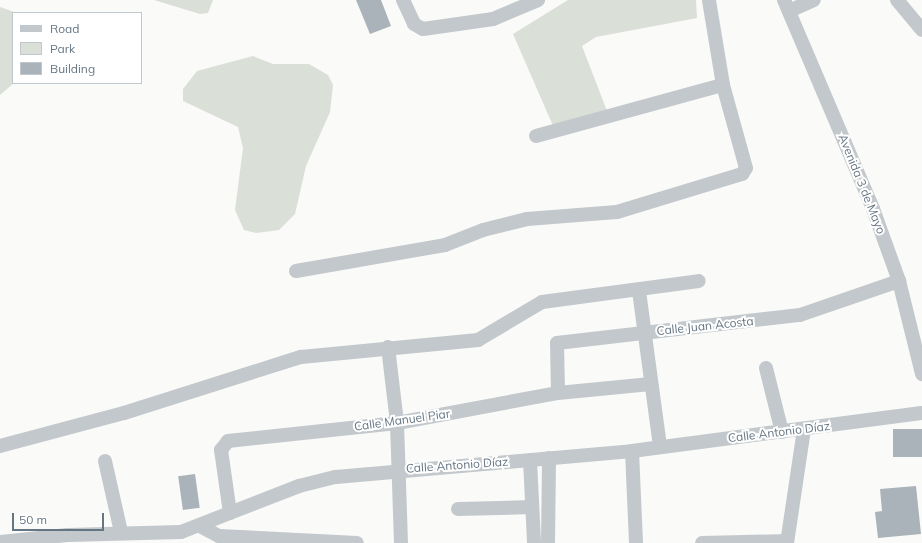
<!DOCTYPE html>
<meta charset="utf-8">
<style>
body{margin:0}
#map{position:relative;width:922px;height:543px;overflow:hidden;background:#fafaf8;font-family:Mulish,sans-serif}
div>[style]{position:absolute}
.green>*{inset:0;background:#dadfd7}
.building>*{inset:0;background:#aab3b9;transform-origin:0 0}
.minor>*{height:14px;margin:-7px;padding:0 7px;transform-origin:7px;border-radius:7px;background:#c3c8cc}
span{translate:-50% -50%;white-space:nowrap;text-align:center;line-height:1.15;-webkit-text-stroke:4px #fff;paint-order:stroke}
.street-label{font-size:12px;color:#657683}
.legend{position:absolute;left:12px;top:12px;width:130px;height:72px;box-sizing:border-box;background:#fff;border:1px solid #c1c8cd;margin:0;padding:5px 7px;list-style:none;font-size:12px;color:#657683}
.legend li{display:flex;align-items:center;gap:8px;height:20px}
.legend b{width:20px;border:1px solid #c1c8cd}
.scale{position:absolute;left:12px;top:513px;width:92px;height:18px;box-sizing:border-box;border:2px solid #657683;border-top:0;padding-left:5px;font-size:12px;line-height:14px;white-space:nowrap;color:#657683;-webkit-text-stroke:3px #fff;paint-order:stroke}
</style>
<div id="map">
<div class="green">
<i style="clip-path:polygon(154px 0,213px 0,208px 13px,200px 14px)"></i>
<i style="clip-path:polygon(568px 0,696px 0,697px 18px,596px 37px,582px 46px,607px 111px,554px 128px,513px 34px)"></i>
<i style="clip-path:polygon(0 7px,17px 13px,13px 13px,14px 83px,0 95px)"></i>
<i style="clip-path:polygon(253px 56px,273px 64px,309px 64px,328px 75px,333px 85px,330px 112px,306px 166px,295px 214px,279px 230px,256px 233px,244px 230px,235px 210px,243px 148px,238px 127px,183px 101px,183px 89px,197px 71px)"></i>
</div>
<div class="building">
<i style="clip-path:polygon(356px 0,381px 0,391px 26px,370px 34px)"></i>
<i style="left:922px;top:429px;width:28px;height:29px;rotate:90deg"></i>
<i style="left:195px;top:474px;width:34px;height:17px;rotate:82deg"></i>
<i style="clip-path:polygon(916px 486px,921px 534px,878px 538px,875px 512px,882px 511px,880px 489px)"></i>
</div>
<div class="minor">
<i style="left:403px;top:0;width:26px;rotate:65deg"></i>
<i style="left:414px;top:24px;width:10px;rotate:29deg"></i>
<i style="left:423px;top:29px;width:71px;rotate:-8.1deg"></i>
<i style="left:493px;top:19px;width:49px;rotate:-22.9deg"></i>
<i style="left:784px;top:0;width:227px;rotate:66.9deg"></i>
<i style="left:873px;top:209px;width:77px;rotate:70.1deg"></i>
<i style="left:899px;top:281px;width:96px;rotate:76.1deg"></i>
<i style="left:897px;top:0;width:39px;rotate:50deg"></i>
<i style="left:789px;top:11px;width:27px;rotate:-24deg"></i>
<i style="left:536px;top:136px;width:194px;rotate:-15.3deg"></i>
<i style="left:296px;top:271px;width:151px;rotate:-9.9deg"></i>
<i style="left:445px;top:245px;width:41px;rotate:-21.5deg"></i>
<i style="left:483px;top:230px;width:45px;rotate:-14deg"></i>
<i style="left:527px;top:219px;width:90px;rotate:-4.4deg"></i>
<i style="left:617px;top:212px;width:131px;rotate:-16.9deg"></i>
<i style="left:742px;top:174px;width:7px;rotate:-56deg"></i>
<i style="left:746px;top:168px;width:86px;rotate:-105.5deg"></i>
<i style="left:723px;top:85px;width:86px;rotate:-99.4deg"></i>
<i style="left:639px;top:291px;width:157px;rotate:82.3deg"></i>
<i style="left:388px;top:347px;width:77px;rotate:83.2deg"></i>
<i style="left:397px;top:423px;width:120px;rotate:88.1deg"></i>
<i style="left:766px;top:368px;width:66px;rotate:76deg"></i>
<i style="left:558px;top:393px;width:50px;rotate:-91.1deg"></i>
<i style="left:557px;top:343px;width:245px;rotate:-6.6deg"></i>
<i style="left:800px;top:315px;width:105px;rotate:-19deg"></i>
<i style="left:0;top:446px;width:128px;rotate:-14.9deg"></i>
<i style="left:124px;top:413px;width:186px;rotate:-17.6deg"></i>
<i style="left:301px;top:357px;width:178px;rotate:-5.5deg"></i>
<i style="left:478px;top:340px;width:74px;rotate:-30.7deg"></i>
<i style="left:542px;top:302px;width:158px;rotate:-7.6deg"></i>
<i style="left:632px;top:451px;width:92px;rotate:87.5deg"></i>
<i style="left:530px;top:460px;width:83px;rotate:87.2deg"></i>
<i style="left:105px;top:461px;width:73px;rotate:77.3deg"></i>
<i style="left:458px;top:509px;width:74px;rotate:-1.5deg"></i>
<i style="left:230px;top:513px;width:64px;rotate:-98.1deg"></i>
<i style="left:221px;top:450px;width:11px;rotate:-52deg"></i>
<i style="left:228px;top:441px;width:170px;rotate:-6.1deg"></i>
<i style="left:397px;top:423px;width:164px;rotate:-10.6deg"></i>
<i style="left:558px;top:393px;width:93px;rotate:-5.5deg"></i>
<i style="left:200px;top:526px;width:21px;rotate:28deg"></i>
<i style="left:219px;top:536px;width:138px;rotate:2.9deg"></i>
<i style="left:0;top:542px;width:68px;rotate:-5.9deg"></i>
<i style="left:68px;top:535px;width:113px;rotate:-1.5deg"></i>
<i style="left:181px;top:532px;width:127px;rotate:-21.3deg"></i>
<i style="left:299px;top:486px;width:38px;rotate:-14deg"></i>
<i style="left:336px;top:477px;width:297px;rotate:-5deg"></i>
<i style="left:632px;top:451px;width:292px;rotate:-7.5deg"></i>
<i style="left:548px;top:543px;width:85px;rotate:-89.3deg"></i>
<i style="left:702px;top:543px;width:85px;rotate:-1.3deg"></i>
<i style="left:787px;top:543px;width:115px;rotate:-81.5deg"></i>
</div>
<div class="street-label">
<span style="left:862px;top:184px;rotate:68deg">Avenida 3 de Mayo</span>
<span style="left:705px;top:326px;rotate:-6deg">Calle Juan Acosta</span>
<span style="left:402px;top:420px;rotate:-8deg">Calle Manuel Piar</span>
<span style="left:779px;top:432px;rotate:-7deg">Calle Antonio Díaz</span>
<span style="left:457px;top:465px;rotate:-4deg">Calle Antonio Díaz</span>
</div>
<ul class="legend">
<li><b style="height:5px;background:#c3c8cc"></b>Road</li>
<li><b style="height:11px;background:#dadfd7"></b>Park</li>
<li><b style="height:11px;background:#aab3b9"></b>Building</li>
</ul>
<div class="scale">50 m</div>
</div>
